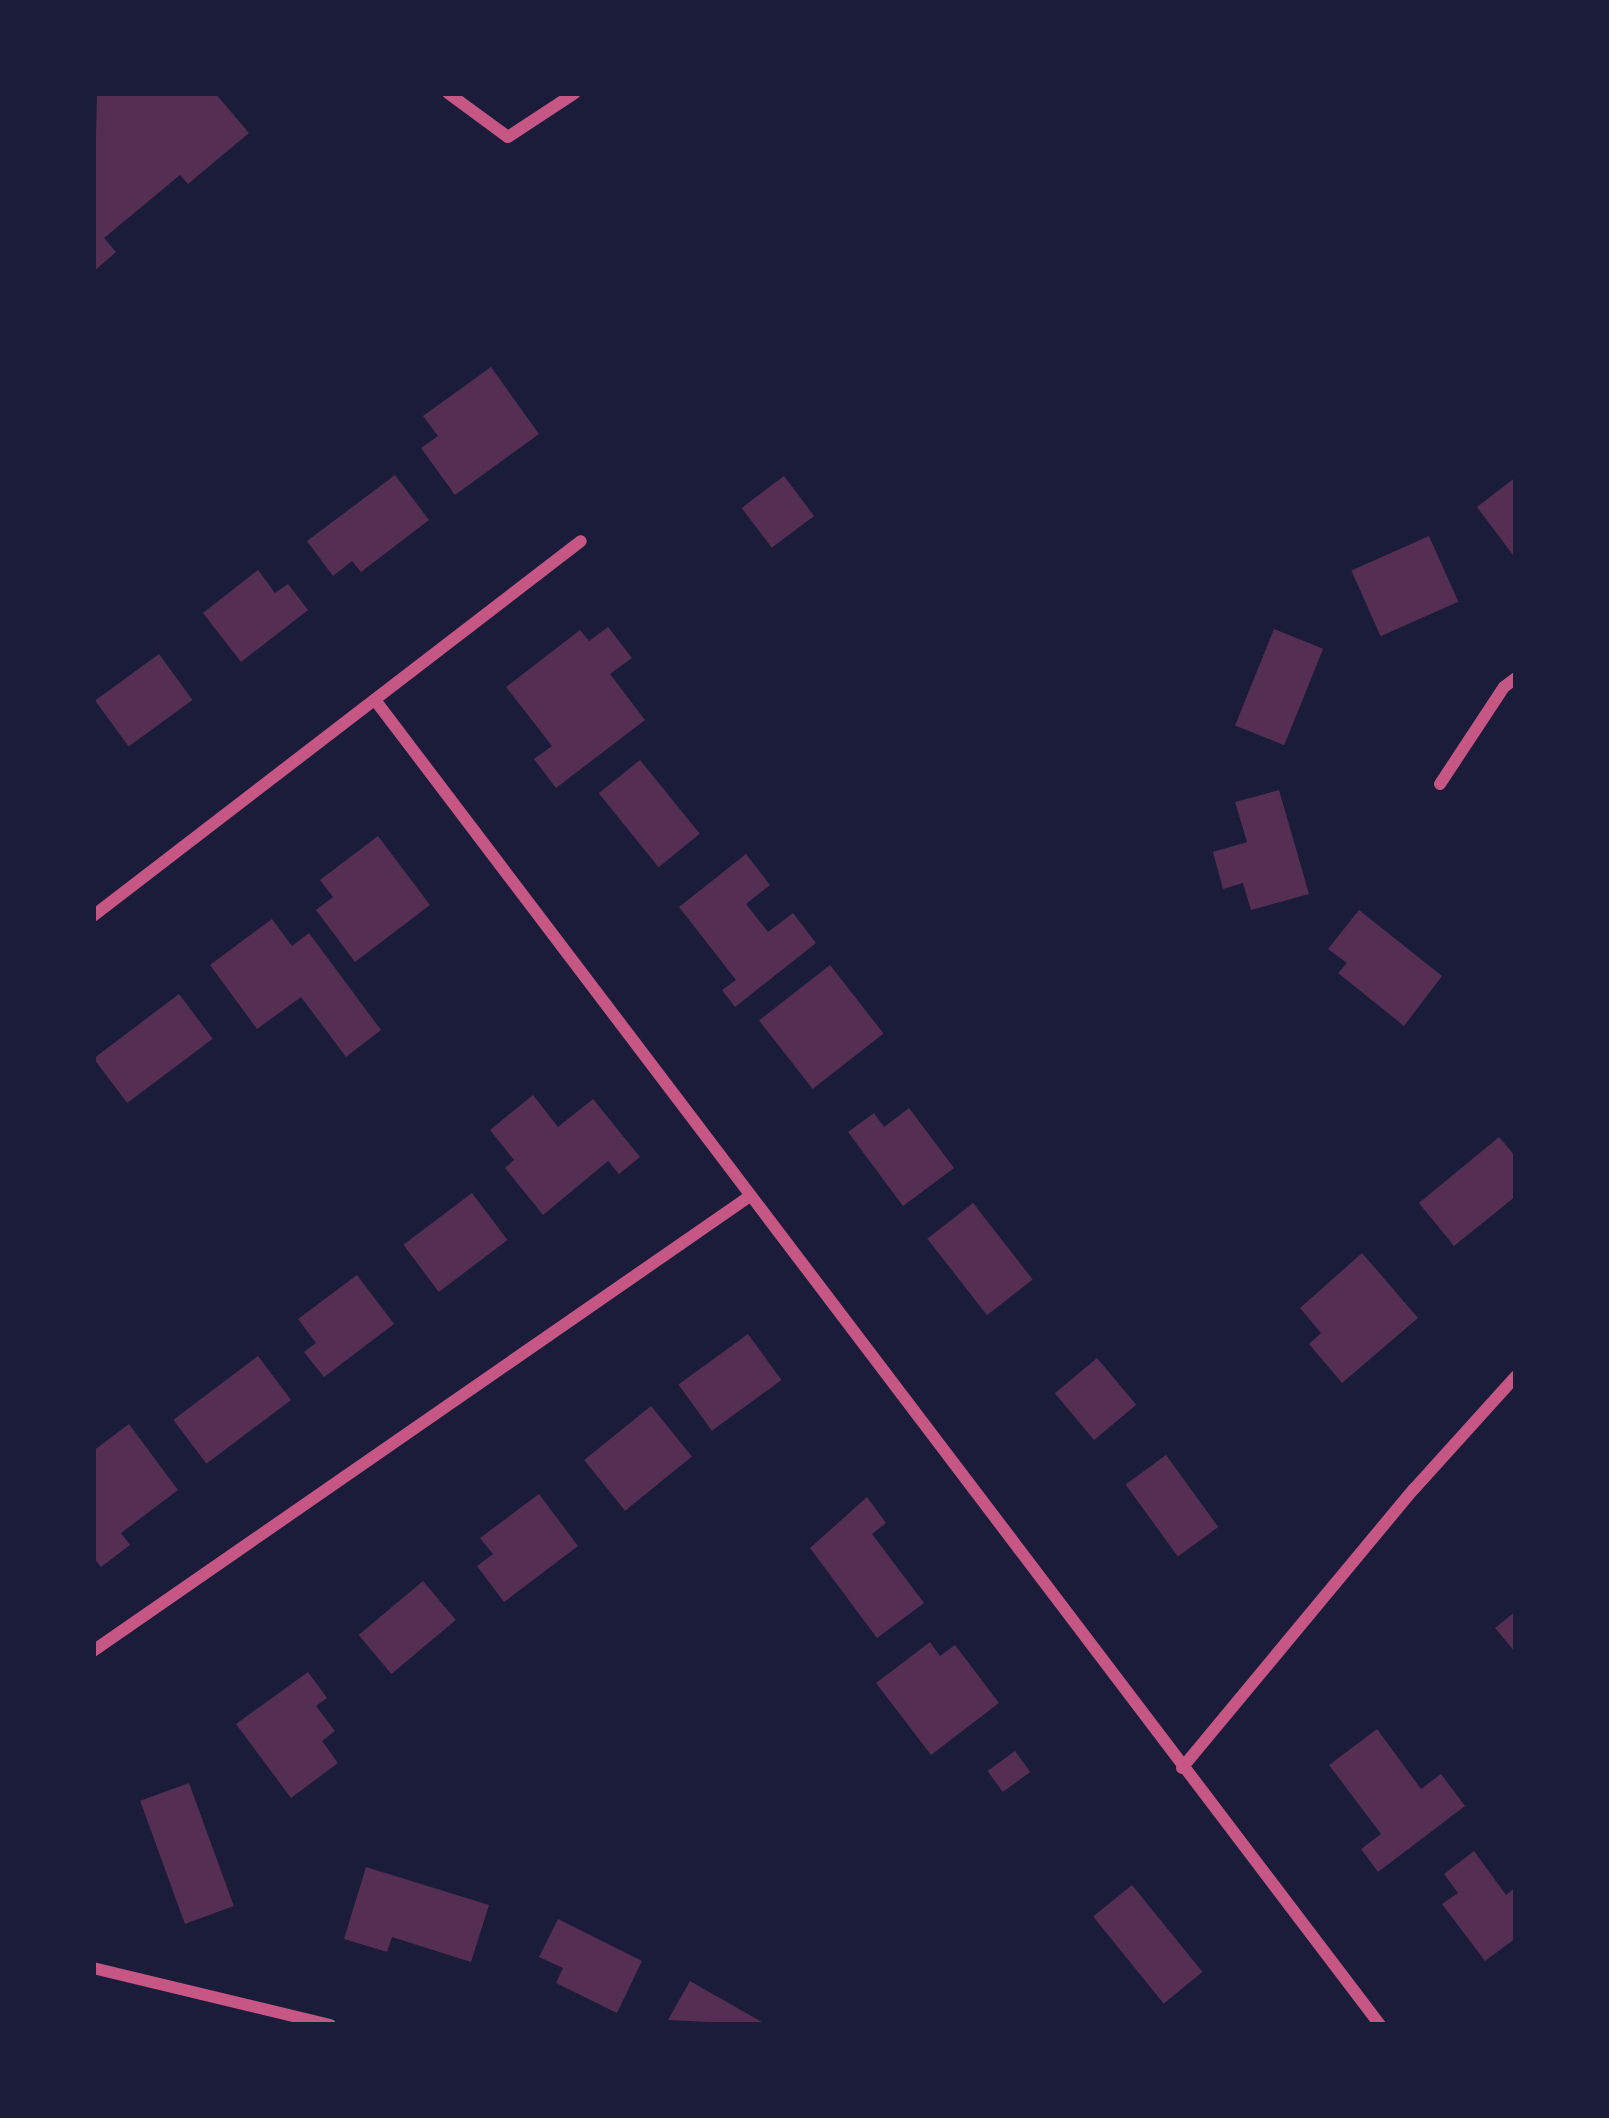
<!DOCTYPE html>
<style>
body{margin:0}
#map{position:relative;width:1609px;height:2118px;overflow:hidden;background:#1b1b3a;font-family:"DejaVu Sans",sans-serif}
div>[style]{position:absolute}
.building>*{inset:0;background:#542f53;transform-origin:0 0}
.minor>*{height:12px;margin:-6px;padding:0 6px;transform-origin:6px;border-radius:6px;background:#c65784}
span{translate:-50% -50%;white-space:nowrap;text-align:center;line-height:1.15;-webkit-text-stroke:12px #1b1b3a;paint-order:stroke}
.frame{position:absolute;inset:0;border:96px solid #1b1b3a;pointer-events:none}
</style>
<div id="map">
<div class="building">
<i style="clip-path:polygon(97px 93px,215px 93px,249px 133px,188px 184px,180px 175px,104px 238px,116px 252px,93px 272px)"></i>
<i style="clip-path:polygon(491px 367px,539px 434px,455px 495px,421px 448px,438px 436px,423px 416px)"></i>
<i style="clip-path:polygon(395px 475px,429px 520px,361px 572px,352px 561px,333px 576px,307px 541px)"></i>
<i style="left:784px;top:476px;width:50px;height:53px;rotate:53deg"></i>
<i style="clip-path:polygon(1516px 477px,1516px 559px,1477px 507px)"></i>
<i style="left:1429px;top:536px;width:72px;height:85px;rotate:66deg"></i>
<i style="clip-path:polygon(258px 570px,275px 593px,288px 584px,308px 610px,241px 662px,203px 613px)"></i>
<i style="clip-path:polygon(608px 627px,632px 658px,610px 674px,645px 720px,556px 788px,534px 759px,552px 746px,506px 687px,580px 630px,589px 641px)"></i>
<i style="left:1274px;top:629px;width:53px;height:104px;rotate:22deg"></i>
<i style="left:159px;top:654px;width:57px;height:79px;rotate:54deg"></i>
<i style="left:640px;top:760px;width:95px;height:53px;rotate:51deg"></i>
<i style="clip-path:polygon(1279px 790px,1309px 894px,1251px 910px,1243px 883px,1223px 889px,1213px 852px,1247px 842px,1235px 802px)"></i>
<i style="clip-path:polygon(378px 836px,430px 905px,355px 962px,316px 910px,333px 897px,320px 880px)"></i>
<i style="clip-path:polygon(746px 854px,770px 885px,746px 904px,768px 932px,793px 913px,816px 943px,735px 1007px,722px 990px,736px 980px,679px 907px)"></i>
<i style="clip-path:polygon(1359px 910px,1442px 976px,1404px 1026px,1338px 973px,1347px 963px,1328px 949px)"></i>
<i style="clip-path:polygon(272px 919px,292px 946px,309px 933px,381px 1030px,346px 1057px,301px 997px,257px 1029px,210px 965px)"></i>
<i style="left:830px;top:965px;width:87px;height:90px;rotate:52deg"></i>
<i style="left:179px;top:994px;width:56px;height:107px;rotate:53deg"></i>
<i style="clip-path:polygon(533px 1095px,558px 1127px,593px 1099px,640px 1157px,619px 1174px,608px 1161px,543px 1215px,505px 1168px,514px 1160px,490px 1130px)"></i>
<i style="clip-path:polygon(909px 1108px,954px 1168px,903px 1206px,848px 1132px,874px 1113px,884px 1127px)"></i>
<i style="clip-path:polygon(1499px 1137px,1516px 1157px,1516px 1196px,1454px 1246px,1419px 1203px)"></i>
<i style="left:472px;top:1193px;width:59px;height:86px;rotate:53deg"></i>
<i style="left:973px;top:1203px;width:97px;height:58px;rotate:52deg"></i>
<i style="clip-path:polygon(1362px 1253px,1418px 1318px,1342px 1383px,1309px 1344px,1321px 1333px,1300px 1308px)"></i>
<i style="clip-path:polygon(357px 1275px,394px 1324px,324px 1377px,304px 1352px,316px 1343px,298px 1319px)"></i>
<i style="left:748px;top:1334px;width:57px;height:86px;rotate:54deg"></i>
<i style="left:258px;top:1356px;width:55px;height:106px;rotate:53deg"></i>
<i style="left:1097px;top:1358px;width:61px;height:55px;rotate:50deg"></i>
<i style="left:651px;top:1406px;width:65px;height:86px;rotate:51deg"></i>
<i style="clip-path:polygon(129px 1424px,178px 1490px,121px 1533px,130px 1545px,101px 1567px,93px 1557px,93px 1451px)"></i>
<i style="left:1166px;top:1455px;width:89px;height:50px;rotate:54deg"></i>
<i style="clip-path:polygon(539px 1494px,578px 1546px,504px 1602px,477px 1566px,493px 1554px,480px 1538px)"></i>
<i style="clip-path:polygon(867px 1497px,886px 1523px,872px 1534px,924px 1603px,877px 1638px,810px 1548px)"></i>
<i style="left:423px;top:1581px;width:51px;height:84px;rotate:50deg"></i>
<i style="clip-path:polygon(1516px 1611px,1516px 1653px,1495px 1628px)"></i>
<i style="clip-path:polygon(930px 1642px,940px 1656px,955px 1645px,999px 1703px,931px 1755px,876px 1683px)"></i>
<i style="clip-path:polygon(308px 1672px,327px 1698px,316px 1706px,335px 1731px,322px 1741px,338px 1763px,291px 1798px,236px 1724px)"></i>
<i style="clip-path:polygon(1377px 1729px,1421px 1789px,1441px 1774px,1465px 1806px,1378px 1872px,1361px 1849px,1381px 1834px,1329px 1765px)"></i>
<i style="left:1015px;top:1751px;width:26px;height:34px;rotate:54deg"></i>
<i style="left:189px;top:1783px;width:131px;height:52px;rotate:70deg"></i>
<i style="clip-path:polygon(1474px 1851px,1506px 1895px,1516px 1887px,1516px 1938px,1485px 1961px,1442px 1904px,1458px 1893px,1444px 1874px)"></i>
<i style="clip-path:polygon(366px 1867px,489px 1905px,471px 1962px,392px 1937px,387px 1952px,344px 1939px)"></i>
<i style="left:1132px;top:1885px;width:112px;height:50px;rotate:51deg"></i>
<i style="clip-path:polygon(558px 1919px,642px 1961px,617px 2013px,556px 1983px,563px 1968px,539px 1957px)"></i>
<i style="clip-path:polygon(690px 1981px,767px 2025px,668px 2020px)"></i>
</div>
<div class="minor">
<i style="left:448px;top:93px;width:74px;rotate:36.3deg"></i>
<i style="left:508px;top:137px;width:80px;rotate:-33.3deg"></i>
<i style="left:375px;top:700px;width:1663px;rotate:52.82deg"></i>
<i style="left:1440px;top:784px;width:116px;rotate:-56.6deg"></i>
<i style="left:1504px;top:687px;width:15px;rotate:-37deg"></i>
<i style="left:93px;top:916px;width:615px;rotate:-37.54deg"></i>
<i style="left:93px;top:1651px;width:799px;rotate:-34.7deg"></i>
<i style="left:1182px;top:1768px;width:363px;rotate:-50.3deg"></i>
<i style="left:1414px;top:1489px;width:152px;rotate:-47.9deg"></i>
<i style="left:93px;top:1968px;width:244px;rotate:13.5deg"></i>
</div>
<div class="frame"></div>
</div>
